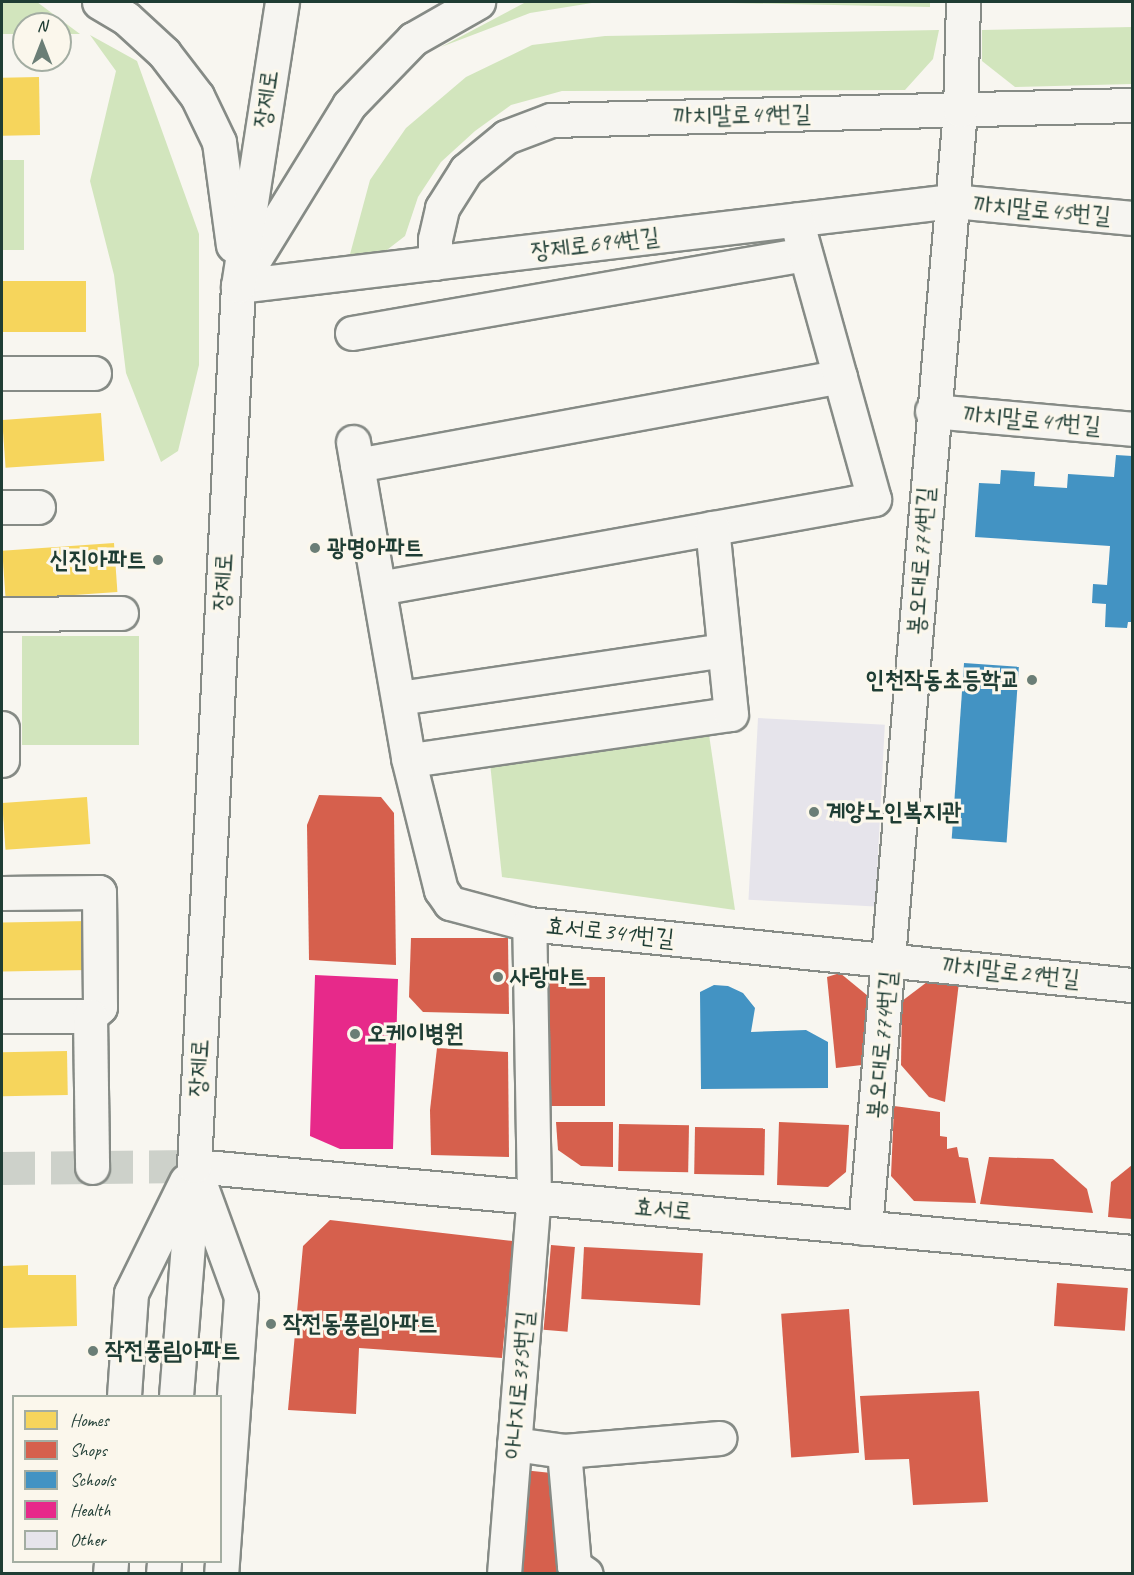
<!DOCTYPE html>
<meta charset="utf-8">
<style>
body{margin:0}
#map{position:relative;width:1134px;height:1575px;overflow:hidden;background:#f8f6f0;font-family:Caveat,"Poor Story",sans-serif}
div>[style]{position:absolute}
.green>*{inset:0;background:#d2e5bd;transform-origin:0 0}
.homes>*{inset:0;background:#f6d55c;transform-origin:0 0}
.shops>*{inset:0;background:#d6604d;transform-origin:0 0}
.schools>*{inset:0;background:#4393c3;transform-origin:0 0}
.health>*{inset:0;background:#e7298a}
.building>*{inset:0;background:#e6e4eb;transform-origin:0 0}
.minor-tunnel>*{height:33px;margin-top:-16.5px;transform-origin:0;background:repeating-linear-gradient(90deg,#cdd1ca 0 33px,transparent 0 49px)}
.roads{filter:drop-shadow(2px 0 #868b86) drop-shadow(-2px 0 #868b86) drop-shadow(0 2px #868b86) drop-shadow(0 -2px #868b86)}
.minor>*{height:33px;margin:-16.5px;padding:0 16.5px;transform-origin:16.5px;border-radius:16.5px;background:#f6f5f1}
.major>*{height:33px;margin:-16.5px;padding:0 16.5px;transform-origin:16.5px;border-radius:16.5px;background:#f6f5f1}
.dots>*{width:16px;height:16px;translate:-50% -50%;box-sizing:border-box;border:3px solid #fbf7ec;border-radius:50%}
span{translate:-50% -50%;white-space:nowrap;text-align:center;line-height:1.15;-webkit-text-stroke:6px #fbf7ec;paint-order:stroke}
.street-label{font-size:24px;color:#1f3d34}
.poi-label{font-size:24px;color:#1f3d34;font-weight:700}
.left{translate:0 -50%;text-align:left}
.right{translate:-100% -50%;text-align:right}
.frame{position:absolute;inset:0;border:3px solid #1f3d34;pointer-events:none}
.legend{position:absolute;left:12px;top:1395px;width:210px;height:168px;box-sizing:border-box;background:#fbf7ec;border:2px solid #a3ada2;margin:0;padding:8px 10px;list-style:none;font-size:18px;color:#1f3d34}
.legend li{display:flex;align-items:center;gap:12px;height:30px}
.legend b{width:30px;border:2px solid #a3ada2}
.north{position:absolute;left:12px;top:12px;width:60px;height:60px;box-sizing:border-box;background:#fbf7ec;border:2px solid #a3ada2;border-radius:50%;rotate:0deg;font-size:16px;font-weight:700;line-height:24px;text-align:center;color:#1f3d34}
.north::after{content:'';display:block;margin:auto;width:21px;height:27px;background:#6b7e76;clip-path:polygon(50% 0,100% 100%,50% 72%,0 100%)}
</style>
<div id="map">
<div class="green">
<i style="clip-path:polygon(2px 2px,37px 2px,80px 34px,60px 34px,60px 24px,24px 24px,24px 34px,2px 34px)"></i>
<i style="clip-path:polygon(526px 2px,598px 2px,530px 13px,441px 47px)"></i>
<i style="clip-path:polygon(682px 2px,930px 2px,930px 7px)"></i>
<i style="clip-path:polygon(1132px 27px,1132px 84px,1015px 87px,982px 61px,982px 30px)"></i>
<i style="clip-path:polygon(939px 30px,933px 59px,905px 90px,562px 91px,511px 105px,475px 131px,441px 162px,418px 197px,405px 236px,383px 253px,349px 258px,370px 180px,406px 128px,466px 77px,532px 45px,605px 36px)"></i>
<i style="clip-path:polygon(90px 35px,137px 61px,199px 234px,199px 365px,178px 451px,161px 462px,126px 373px,114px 275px,90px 181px,116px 71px)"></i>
<i style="left:2px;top:160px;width:22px;height:90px"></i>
<i style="left:22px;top:636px;width:117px;height:109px"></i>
<i style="clip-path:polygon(707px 721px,735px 910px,502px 877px,490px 763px)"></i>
</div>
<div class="homes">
<i style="left:39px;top:77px;width:58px;height:37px;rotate:89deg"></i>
<i style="left:2px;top:281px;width:84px;height:51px"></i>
<i style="left:101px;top:413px;width:48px;height:99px;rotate:86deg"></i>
<i style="left:114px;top:543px;width:49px;height:112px;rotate:86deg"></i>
<i style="left:87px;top:797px;width:47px;height:85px;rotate:86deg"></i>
<i style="left:89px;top:921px;width:49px;height:87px;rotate:89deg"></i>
<i style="left:67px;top:1051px;width:44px;height:65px;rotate:89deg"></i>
<i style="clip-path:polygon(28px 1265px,28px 1275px,76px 1275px,77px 1326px,2px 1328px,2px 1266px)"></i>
</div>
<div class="shops">
<i style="clip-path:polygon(319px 795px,381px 797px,394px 813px,396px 965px,309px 960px,307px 825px)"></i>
<i style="clip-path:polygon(411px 938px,508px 938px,509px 1014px,423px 1012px,409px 997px)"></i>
<i style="clip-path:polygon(840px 973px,868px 996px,862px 1065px,836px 1068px,827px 977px)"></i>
<i style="left:605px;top:977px;width:129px;height:58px;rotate:90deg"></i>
<i style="clip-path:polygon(927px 982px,959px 982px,945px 1102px,929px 1097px,901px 1065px,902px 1001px)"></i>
<i style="clip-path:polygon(437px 1048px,508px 1052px,509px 1157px,431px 1155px,430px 1110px)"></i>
<i style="clip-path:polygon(894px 1106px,940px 1112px,940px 1136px,947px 1137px,947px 1149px,957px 1147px,959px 1157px,968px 1158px,976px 1203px,914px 1201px,891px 1176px)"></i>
<i style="clip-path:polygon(556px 1122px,613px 1122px,613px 1167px,581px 1166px,558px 1150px)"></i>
<i style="clip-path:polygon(779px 1122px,849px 1125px,846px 1172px,828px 1187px,777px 1185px)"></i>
<i style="left:619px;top:1124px;width:70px;height:47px;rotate:1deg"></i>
<i style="left:695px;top:1127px;width:70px;height:47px;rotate:1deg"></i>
<i style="clip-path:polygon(989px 1157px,1053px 1159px,1087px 1189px,1093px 1213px,980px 1204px)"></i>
<i style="clip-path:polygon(1132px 1165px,1132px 1219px,1108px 1217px,1111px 1182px)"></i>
<i style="clip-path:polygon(330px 1220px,513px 1241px,502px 1358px,359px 1348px,356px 1414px,288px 1410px,303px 1246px)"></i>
<i style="left:551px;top:1245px;width:24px;height:85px;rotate:5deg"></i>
<i style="left:584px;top:1247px;width:119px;height:52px;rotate:3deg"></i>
<i style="left:1057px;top:1283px;width:71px;height:43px;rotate:4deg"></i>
<i style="left:849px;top:1309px;width:144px;height:68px;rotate:86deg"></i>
<i style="clip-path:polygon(979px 1391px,988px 1502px,913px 1505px,909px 1459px,865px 1460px,860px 1396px)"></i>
<i style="clip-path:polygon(523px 1470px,561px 1474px,565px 1574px,517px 1574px)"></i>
</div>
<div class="schools">
<i style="clip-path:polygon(1116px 455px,1132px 456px,1132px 622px,1128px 622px,1127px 628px,1105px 627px,1106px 604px,1092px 603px,1093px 584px,1107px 585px,1110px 546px,975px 537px,979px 483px,1000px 484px,1001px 470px,1035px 472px,1034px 486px,1067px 488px,1068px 474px,1114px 477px)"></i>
<i style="left:964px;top:663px;width:55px;height:176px;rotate:4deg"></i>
<i style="clip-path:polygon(714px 985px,728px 986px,743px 993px,755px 1008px,751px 1032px,806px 1030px,828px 1042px,828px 1088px,701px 1089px,700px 992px)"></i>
</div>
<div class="health">
<i style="clip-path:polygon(315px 975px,398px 979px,393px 1149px,340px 1149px,310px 1136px)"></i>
</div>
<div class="building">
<i style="left:758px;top:718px;width:127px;height:182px;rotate:3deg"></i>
</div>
<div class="minor-tunnel">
<i style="left:2px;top:1168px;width:192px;rotate:-0.6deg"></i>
</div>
<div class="roads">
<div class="minor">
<i style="left:435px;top:263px;width:24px;rotate:-90deg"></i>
<i style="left:435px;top:239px;width:32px;rotate:-77deg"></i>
<i style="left:442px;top:208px;width:45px;rotate:-57.7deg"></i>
<i style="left:466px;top:170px;width:52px;rotate:-39.5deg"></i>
<i style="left:506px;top:137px;width:48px;rotate:-20.7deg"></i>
<i style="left:551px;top:120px;width:581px;rotate:-1.48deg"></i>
<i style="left:238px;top:286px;width:719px;rotate:-6.79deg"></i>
<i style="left:952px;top:201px;width:181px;rotate:5.4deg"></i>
<i style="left:352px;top:333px;width:460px;rotate:-9.9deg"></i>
<i style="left:2px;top:373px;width:92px"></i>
<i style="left:932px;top:411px;width:201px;rotate:5.1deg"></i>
<i style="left:353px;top:442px;width:321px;rotate:80.1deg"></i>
<i style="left:408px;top:758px;width:136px;rotate:76deg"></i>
<i style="left:441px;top:890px;width:16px;rotate:55deg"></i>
<i style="left:450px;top:903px;width:82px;rotate:14.9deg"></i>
<i style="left:357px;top:465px;width:491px;rotate:-10.4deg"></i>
<i style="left:2px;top:507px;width:36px"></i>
<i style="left:379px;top:588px;width:503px;rotate:-10.19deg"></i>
<i style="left:874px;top:499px;width:290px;rotate:-105.6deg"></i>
<i style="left:2px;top:614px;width:119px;rotate:-0.5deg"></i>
<i style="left:399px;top:698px;width:328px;rotate:-8.4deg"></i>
<i style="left:2px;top:728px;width:32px;rotate:90deg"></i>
<i style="left:411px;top:760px;width:323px;rotate:-8.2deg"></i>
<i style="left:731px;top:714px;width:187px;rotate:-95.8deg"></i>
<i style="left:2px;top:893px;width:97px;rotate:-0.6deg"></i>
<i style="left:99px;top:892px;width:115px;rotate:89.5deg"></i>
<i style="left:100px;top:1007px;width:13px;rotate:138deg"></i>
<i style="left:2px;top:1016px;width:88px"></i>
<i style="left:90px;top:1016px;width:151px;rotate:89.2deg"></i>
<i style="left:194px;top:1166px;width:942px;rotate:5.24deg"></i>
<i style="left:865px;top:1228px;width:1122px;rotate:-85.14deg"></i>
<i style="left:960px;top:110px;width:108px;rotate:-88.4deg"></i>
<i style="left:514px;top:1444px;width:50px;rotate:8deg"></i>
<i style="left:564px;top:1451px;width:156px;rotate:-4.8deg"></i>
<i style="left:564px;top:1451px;width:115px;rotate:85deg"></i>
<i style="left:574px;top:1566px;width:14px;rotate:34deg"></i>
<i style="left:504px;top:1574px;width:378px;rotate:-85.5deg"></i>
<i style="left:534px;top:1197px;width:273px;rotate:-91deg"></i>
<i style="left:529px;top:924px;width:606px;rotate:5.78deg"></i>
</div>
<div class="major">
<i style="left:99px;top:2px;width:31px;rotate:31deg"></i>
<i style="left:126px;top:18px;width:52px;rotate:42.6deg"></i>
<i style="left:164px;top:53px;width:54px;rotate:52.5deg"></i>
<i style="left:197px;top:96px;width:51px;rotate:64.4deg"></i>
<i style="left:219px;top:142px;width:104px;rotate:82.3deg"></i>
<i style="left:247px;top:271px;width:195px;rotate:-58.4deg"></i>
<i style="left:349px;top:105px;width:92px;rotate:-45.9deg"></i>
<i style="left:413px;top:39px;width:75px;rotate:-29.6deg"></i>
<i style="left:197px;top:1176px;width:129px;rotate:70deg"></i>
<i style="left:241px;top:1297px;width:278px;rotate:94.1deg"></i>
<i style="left:124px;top:1396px;width:103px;rotate:-86.1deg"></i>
<i style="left:131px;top:1293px;width:125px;rotate:-63.8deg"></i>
<i style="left:176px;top:1396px;width:231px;rotate:-85.5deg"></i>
<i style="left:194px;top:1166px;width:881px;rotate:-87.14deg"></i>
<i style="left:238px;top:286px;width:287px;rotate:-81.2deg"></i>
<i style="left:110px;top:1574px;width:12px;rotate:-85deg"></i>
<i style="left:163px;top:1574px;width:12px;rotate:-85deg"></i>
</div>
</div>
<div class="dots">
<i style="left:315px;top:548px;background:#6b7e76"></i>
<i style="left:158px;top:560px;background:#6b7e76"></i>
<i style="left:1032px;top:680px;background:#6b7e76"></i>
<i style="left:814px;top:812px;background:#6b7e76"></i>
<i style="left:498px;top:977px;background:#6b7e76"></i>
<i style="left:355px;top:1034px;background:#6b7e76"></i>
<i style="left:271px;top:1324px;background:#6b7e76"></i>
<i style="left:93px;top:1351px;background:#6b7e76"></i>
</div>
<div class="street-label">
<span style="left:266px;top:99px;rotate:-82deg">장제로</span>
<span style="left:742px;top:115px;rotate:-1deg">까치말로49번길</span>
<span style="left:1042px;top:210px;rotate:5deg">까치말로45번길</span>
<span style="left:595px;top:244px;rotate:-7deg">장제로694번길</span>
<span style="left:1032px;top:420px;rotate:5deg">까치말로41번길</span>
<span style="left:921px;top:561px;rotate:-86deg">봉오대로774번길</span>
<span style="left:223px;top:582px;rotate:-87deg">장제로</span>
<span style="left:610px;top:932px;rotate:6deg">효서로341번길</span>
<span style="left:1011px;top:972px;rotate:6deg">까치말로29번길</span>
<span style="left:882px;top:1045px;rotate:-85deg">봉오대로774번길</span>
<span style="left:199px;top:1068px;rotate:-87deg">장제로</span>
<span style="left:663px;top:1209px;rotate:5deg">효서로</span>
<span style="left:519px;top:1385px;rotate:-85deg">아나지로375번길</span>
</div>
<div class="poi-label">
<span class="left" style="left:327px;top:548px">광명아파트</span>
<span class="right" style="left:146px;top:560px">신진아파트</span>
<span class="right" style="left:1020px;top:680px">인천작동초등학교</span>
<span class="left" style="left:826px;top:812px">계양노인복지관</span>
<span class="left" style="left:510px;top:977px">사랑마트</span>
<span class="left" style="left:367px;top:1034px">오케이병원</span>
<span class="left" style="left:283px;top:1324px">작전동풍림아파트</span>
<span class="left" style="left:105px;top:1351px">작전풍림아파트</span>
</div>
<div class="frame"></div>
<ul class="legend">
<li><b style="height:16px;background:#f6d55c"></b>Homes</li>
<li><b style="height:16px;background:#d6604d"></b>Shops</li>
<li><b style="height:16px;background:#4393c3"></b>Schools</li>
<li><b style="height:16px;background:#e7298a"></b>Health</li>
<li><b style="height:16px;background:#e6e4eb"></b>Other</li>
</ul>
<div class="north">N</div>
</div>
